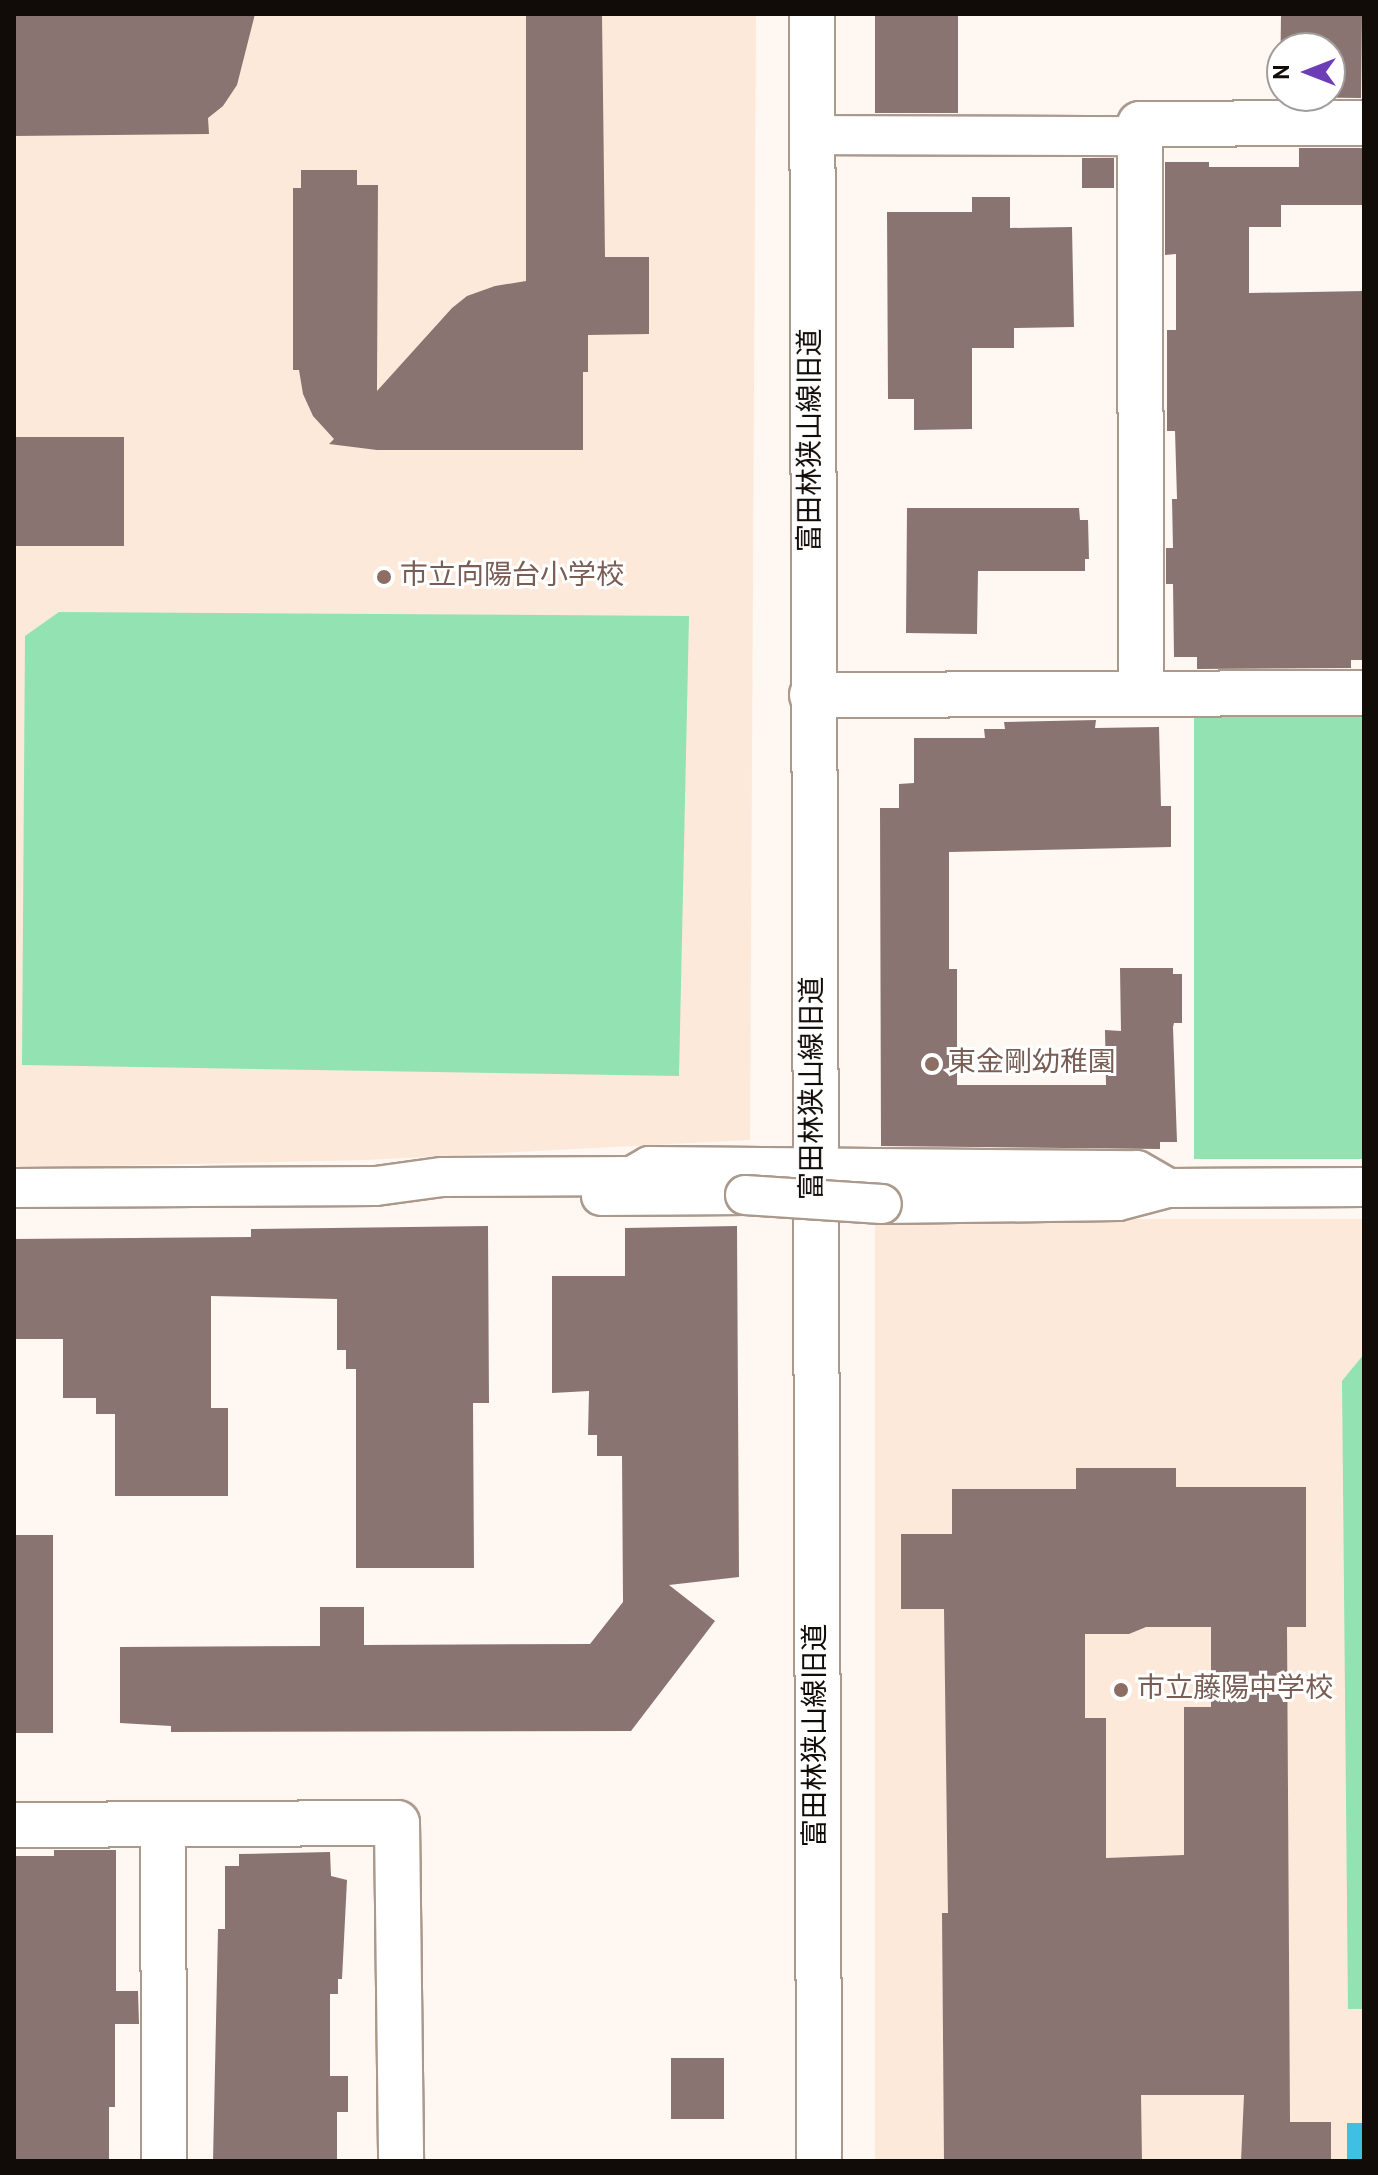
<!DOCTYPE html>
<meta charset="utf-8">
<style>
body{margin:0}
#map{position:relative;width:1378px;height:2175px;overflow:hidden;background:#fff7f1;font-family:Overpass,"Noto Sans JP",sans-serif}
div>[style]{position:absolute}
.built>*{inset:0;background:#fde9d9;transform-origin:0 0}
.green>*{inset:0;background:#92e3b1;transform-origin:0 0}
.water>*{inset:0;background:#3ebfe3;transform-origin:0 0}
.building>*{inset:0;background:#8a7471;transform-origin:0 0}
.roads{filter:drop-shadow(2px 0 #ab998c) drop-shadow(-2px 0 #ab998c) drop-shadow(0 2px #ab998c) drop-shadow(0 -2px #ab998c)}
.pedestrian>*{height:38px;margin:-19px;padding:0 19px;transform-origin:19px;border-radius:19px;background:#fff}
.minor>*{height:44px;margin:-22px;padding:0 22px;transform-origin:22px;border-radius:22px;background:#fff}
.tertiary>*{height:44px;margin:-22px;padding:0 22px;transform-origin:22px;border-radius:22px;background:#fff}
.bridges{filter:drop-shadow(2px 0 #ab998c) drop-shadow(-2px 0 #ab998c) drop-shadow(0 2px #ab998c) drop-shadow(0 -2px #ab998c)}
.pedestrian-bridge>*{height:38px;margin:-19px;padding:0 19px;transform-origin:19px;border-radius:19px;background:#fff}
.dots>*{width:22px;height:22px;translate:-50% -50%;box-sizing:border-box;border:4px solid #fff;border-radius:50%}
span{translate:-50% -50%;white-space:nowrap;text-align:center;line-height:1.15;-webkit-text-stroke:6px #fff;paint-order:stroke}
.street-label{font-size:28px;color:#120c08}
.education-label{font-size:28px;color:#785e54}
.left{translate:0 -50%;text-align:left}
.frame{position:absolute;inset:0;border:16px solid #120c08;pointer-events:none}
.north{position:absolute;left:1266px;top:32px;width:80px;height:80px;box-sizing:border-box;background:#fff;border:2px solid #a09e9c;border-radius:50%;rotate:270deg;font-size:22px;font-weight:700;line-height:32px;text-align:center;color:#120c08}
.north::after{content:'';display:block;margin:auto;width:28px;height:36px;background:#6c3db4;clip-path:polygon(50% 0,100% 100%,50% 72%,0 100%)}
</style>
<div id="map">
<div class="built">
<i style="clip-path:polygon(14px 14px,756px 14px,750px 1140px,366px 1160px,14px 1168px)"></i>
<i style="left:875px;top:1219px;width:489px;height:942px"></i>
</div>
<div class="green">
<i style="clip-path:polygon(59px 612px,689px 616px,679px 1076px,22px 1065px,25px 636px)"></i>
<i style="left:1194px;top:711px;width:170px;height:448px"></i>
<i style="clip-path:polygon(1364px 1354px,1364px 2009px,1348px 2009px,1342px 1381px)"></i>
</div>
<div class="water">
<i style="left:1347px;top:2123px;width:17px;height:38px"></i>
</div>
<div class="building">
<i style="clip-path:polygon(14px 14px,255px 14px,237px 85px,223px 106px,208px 118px,209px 134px,14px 136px)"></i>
<i style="clip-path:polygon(526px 14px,602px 14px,605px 257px,649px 257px,649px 334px,588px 335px,588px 372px,583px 372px,583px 450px,377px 450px,329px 444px,334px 439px,313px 416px,303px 394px,299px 370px,293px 370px,293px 188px,301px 188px,301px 170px,357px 170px,357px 185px,378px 185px,377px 391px,452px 308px,467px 296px,495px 286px,526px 281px)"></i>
<i style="clip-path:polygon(evenodd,1281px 14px,1362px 14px,1361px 98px,1280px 97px,1281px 14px,1282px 48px,1330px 48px,1330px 96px,1282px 96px,1282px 48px)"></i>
<i style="left:875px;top:16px;width:83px;height:97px"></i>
<i style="clip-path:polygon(1299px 148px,1364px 148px,1364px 205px,1281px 205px,1281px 227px,1249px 227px,1249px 293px,1364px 291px,1364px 660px,1351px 660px,1351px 668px,1197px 669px,1197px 657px,1174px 657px,1173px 584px,1166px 584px,1166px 548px,1173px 548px,1172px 499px,1177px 499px,1175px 431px,1167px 431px,1167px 330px,1176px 330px,1176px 254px,1165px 255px,1165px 162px,1209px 162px,1209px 167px,1299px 167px)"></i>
<i style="left:1082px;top:158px;width:32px;height:30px"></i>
<i style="clip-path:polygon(972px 197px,1010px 197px,1010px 228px,1072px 227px,1074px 327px,1014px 328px,1014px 348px,972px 348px,972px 429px,914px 430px,914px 399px,888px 399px,887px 212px,972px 212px)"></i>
<i style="left:14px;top:437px;width:110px;height:109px"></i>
<i style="clip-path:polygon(907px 508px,1079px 508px,1080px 520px,1088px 520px,1089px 559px,1085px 559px,1085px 571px,978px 571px,977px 634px,906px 633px)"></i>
<i style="clip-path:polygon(1096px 720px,1095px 728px,1159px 727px,1161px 806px,1171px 806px,1171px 847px,949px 852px,949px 969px,957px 969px,957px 1085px,1106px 1085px,1105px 1030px,1121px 1031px,1120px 968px,1173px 968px,1173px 974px,1182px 974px,1182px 1023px,1174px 1023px,1173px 1027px,1177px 1142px,1160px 1142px,1160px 1149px,881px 1146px,880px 808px,899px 808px,899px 784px,914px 783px,914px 738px,985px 738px,984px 729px,1005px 729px,1004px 722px)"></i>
<i style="clip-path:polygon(488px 1226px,489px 1403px,473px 1403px,474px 1568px,356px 1568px,356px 1369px,346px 1369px,346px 1350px,337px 1350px,337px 1299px,211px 1296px,211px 1408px,228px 1408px,228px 1496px,115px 1496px,115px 1414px,96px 1414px,96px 1398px,63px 1398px,63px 1339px,14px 1339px,14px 1239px,251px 1237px,251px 1229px)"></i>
<i style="clip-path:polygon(737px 1226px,739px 1577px,669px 1585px,715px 1621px,631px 1731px,171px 1732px,171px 1726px,120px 1723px,120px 1647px,320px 1646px,320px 1607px,364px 1607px,364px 1645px,590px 1644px,623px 1602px,622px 1456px,597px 1456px,597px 1435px,588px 1435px,589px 1391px,552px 1393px,552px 1276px,625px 1276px,625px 1228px)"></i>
<i style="clip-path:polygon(evenodd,1076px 1468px,1176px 1468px,1176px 1487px,1306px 1487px,1306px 1627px,1287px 1627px,1290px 2122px,1331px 2122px,1331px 2161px,1241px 2161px,1244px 2095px,1141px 2095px,1142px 2161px,944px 2161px,942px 1913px,948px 1913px,944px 1609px,901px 1609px,901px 1534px,952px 1534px,952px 1489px,1076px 1489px,1076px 1468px,1146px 1627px,1211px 1627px,1211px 1707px,1184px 1707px,1184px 1855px,1106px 1858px,1106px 1718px,1085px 1718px,1085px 1634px,1129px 1634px,1146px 1627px)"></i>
<i style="left:14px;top:1535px;width:39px;height:198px"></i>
<i style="clip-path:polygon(54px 1850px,116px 1850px,116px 1991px,138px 1991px,139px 2024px,115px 2024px,115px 2107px,109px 2107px,109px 2161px,14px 2161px,14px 1856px,54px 1856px)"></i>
<i style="clip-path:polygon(330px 1852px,331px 1876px,347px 1880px,342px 1979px,338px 1979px,338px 1994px,330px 1994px,330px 2076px,348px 2076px,348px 2112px,337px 2112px,337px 2161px,213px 2161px,218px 1929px,225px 1929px,225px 1866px,239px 1866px,239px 1854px)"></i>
<i style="left:671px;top:2058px;width:53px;height:61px"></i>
</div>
<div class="roads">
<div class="pedestrian">
<i style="left:812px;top:135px;width:328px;rotate:0.2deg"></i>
<i style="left:14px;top:1188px;width:362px;rotate:-0.3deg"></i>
<i style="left:376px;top:1186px;width:67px;rotate:-7.8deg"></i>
<i style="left:442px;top:1177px;width:190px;rotate:-0.3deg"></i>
<i style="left:632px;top:1176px;width:20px;rotate:-30deg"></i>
<i style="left:649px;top:1166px;width:488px;rotate:0.5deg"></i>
<i style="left:1137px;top:1170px;width:36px;rotate:30deg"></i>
<i style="left:601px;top:1196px;width:144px;rotate:-0.4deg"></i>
<i style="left:882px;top:1204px;width:236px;rotate:-0.7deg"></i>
<i style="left:1118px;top:1201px;width:52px;rotate:-14.6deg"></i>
<i style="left:1168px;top:1188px;width:196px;rotate:-0.3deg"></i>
</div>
<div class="minor">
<i style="left:1141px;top:694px;width:570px;rotate:-90.1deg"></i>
<i style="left:1140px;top:124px;width:224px;rotate:-0.3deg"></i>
<i style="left:812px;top:695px;width:552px;rotate:-0.21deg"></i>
<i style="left:163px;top:1824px;width:337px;rotate:89.8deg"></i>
<i style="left:14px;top:1825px;width:383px;rotate:-0.3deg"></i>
<i style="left:397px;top:1823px;width:338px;rotate:89.3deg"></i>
</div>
<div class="tertiary">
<i style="left:812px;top:14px;width:2147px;rotate:89.81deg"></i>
</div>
</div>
<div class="bridges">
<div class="pedestrian-bridge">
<i style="left:745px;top:1195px;width:137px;rotate:3.8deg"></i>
</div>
</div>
<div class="dots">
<i style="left:384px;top:577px;background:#8d6e63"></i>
<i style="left:932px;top:1064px;background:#8d6e63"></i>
<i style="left:1121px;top:1690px;background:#8d6e63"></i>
</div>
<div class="street-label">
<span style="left:812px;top:440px;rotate:-90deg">富田林狭山線旧道</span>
<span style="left:814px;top:1088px;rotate:-90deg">富田林狭山線旧道</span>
<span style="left:817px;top:1735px;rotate:-90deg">富田林狭山線旧道</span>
</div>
<div class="education-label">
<span class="left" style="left:400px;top:577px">市立向陽台小学校</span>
<span class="left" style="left:948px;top:1064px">東金剛幼稚園</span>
<span class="left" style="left:1137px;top:1690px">市立藤陽中学校</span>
</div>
<div class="frame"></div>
<div class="north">N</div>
</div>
